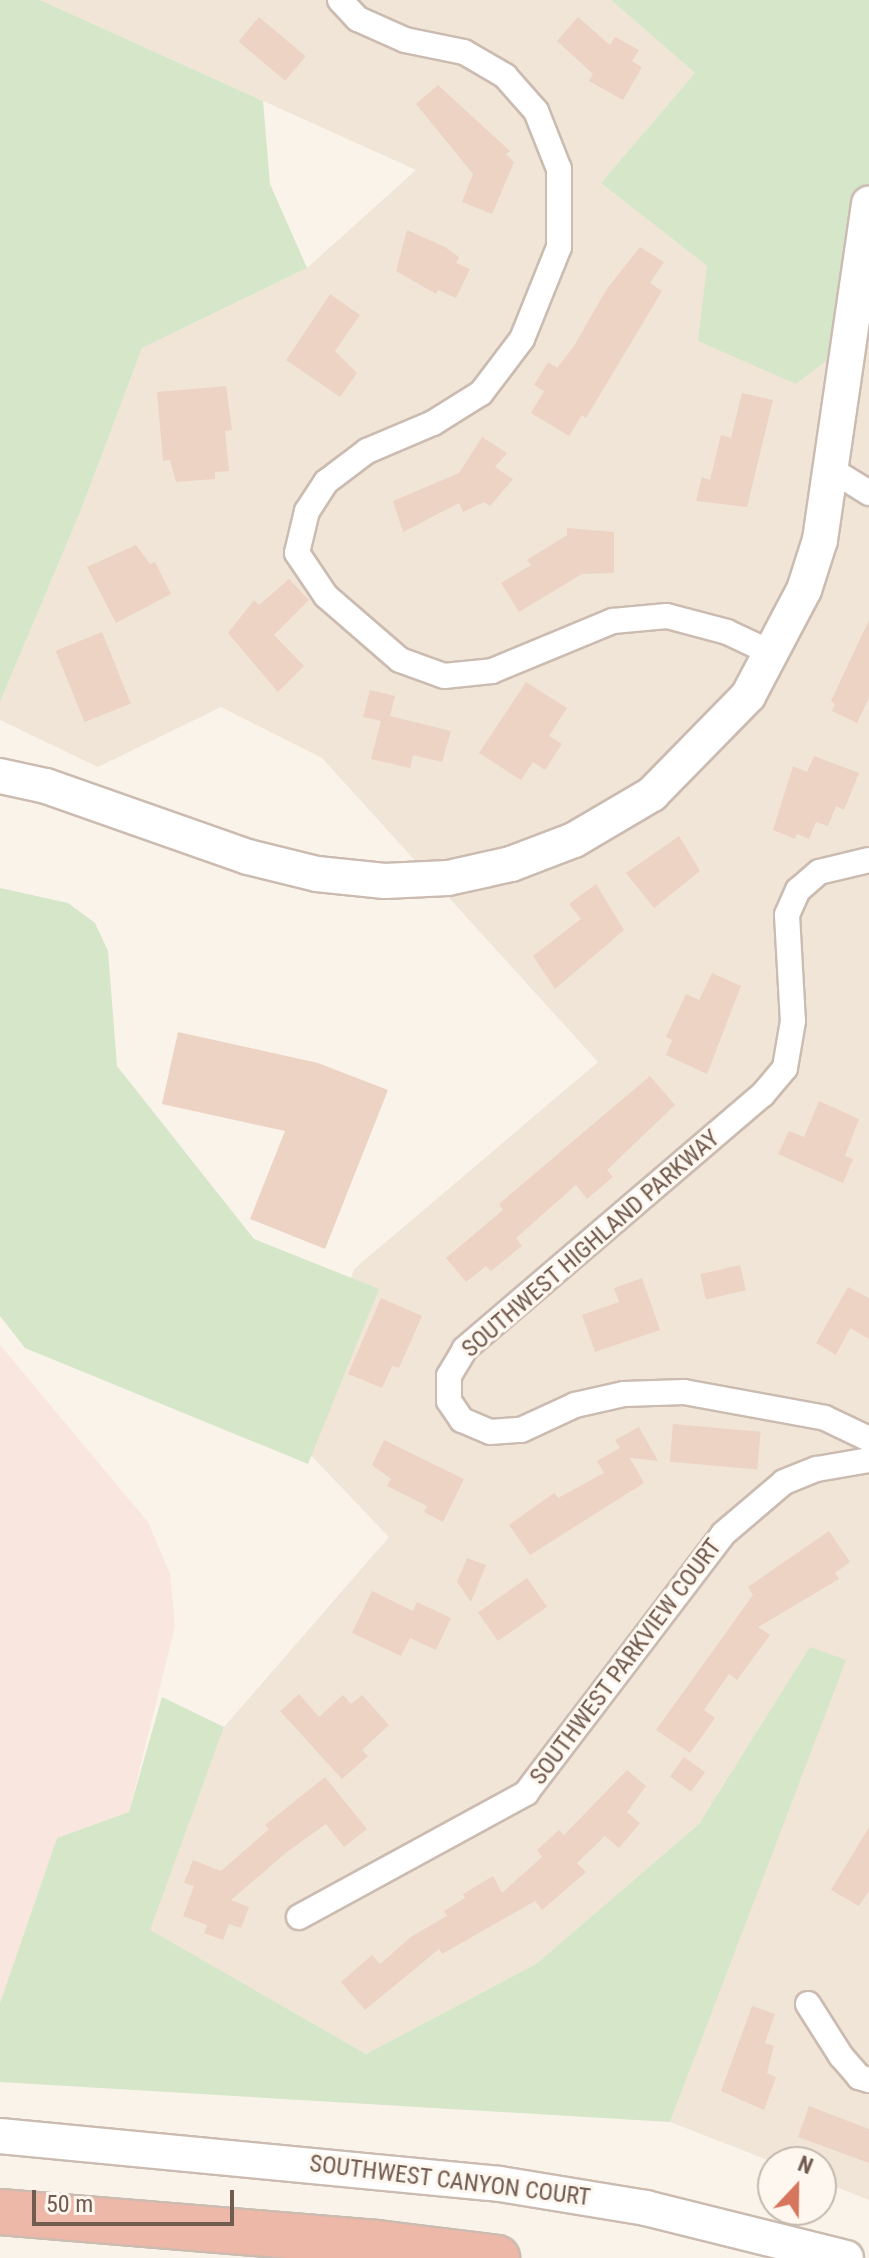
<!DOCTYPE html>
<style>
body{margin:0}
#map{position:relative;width:869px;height:2258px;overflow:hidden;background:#faf3e9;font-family:"Roboto Condensed",sans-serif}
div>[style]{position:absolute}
.residential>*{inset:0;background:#f1e5d8}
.commercial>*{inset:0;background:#f9e6de}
.green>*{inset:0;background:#d5e6c9}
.building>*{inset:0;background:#edd3c4;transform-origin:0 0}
.roads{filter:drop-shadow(2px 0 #cbbbb0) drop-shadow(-2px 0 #cbbbb0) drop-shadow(0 2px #cbbbb0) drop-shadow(0 -2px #cbbbb0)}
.street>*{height:24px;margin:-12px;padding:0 12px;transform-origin:12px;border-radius:12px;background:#fff}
.secondary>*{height:34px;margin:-17px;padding:0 17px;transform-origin:17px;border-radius:17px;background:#fff}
.highway>*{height:44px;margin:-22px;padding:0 22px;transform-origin:22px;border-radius:22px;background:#edb8a7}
span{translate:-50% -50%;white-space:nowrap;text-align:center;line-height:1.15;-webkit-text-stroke:6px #fdf7ef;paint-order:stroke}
.street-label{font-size:24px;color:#725b4f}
.north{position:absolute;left:757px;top:2146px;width:80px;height:80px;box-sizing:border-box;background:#fdf7ef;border:2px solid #c5b9af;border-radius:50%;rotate:22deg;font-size:22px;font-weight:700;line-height:32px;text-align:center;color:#725b4f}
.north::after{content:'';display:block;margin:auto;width:28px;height:36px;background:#d6765c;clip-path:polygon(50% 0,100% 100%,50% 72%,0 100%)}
.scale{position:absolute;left:32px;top:2190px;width:202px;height:36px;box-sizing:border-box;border:4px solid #725b4f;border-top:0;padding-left:10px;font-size:24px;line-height:28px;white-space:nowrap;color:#725b4f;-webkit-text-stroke:6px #fdf7ef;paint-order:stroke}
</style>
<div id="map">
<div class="residential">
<i style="clip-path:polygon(40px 0,611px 0,695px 73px,601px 183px,707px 266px,796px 384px,869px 328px,869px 2200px,821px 2181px,821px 2162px,773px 2162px,670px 2122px,845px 1660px,810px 1648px,699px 1824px,536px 1964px,366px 2054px,149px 1930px,224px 1727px,389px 1537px,300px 1444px,354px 1269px,598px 1062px,322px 758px,221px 707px,98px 767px,0 720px,0 702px,81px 510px,142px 348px,307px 268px,416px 170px)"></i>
</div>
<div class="commercial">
<i style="clip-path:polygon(0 1345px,148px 1522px,170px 1574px,175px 1626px,129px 1812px,57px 1838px,0 2003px)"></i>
</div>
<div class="green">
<i style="clip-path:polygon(0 0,40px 0,263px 101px,270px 184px,307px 268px,142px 348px,81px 510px,0 702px)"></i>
<i style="clip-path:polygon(611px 0,869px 0,869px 328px,796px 384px,698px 341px,707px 266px,601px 183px,695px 73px)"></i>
<i style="clip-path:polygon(0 888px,68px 903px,95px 923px,108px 951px,117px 1066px,254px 1239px,379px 1289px,308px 1464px,25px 1348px,0 1316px)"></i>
<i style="clip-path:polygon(810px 1647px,846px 1660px,670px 2122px,0 2082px,0 2003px,57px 1838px,129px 1812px,162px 1697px,224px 1727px,150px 1930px,366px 2054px,536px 1964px,699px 1824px)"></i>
</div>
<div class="building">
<i style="left:259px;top:17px;width:61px;height:32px;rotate:40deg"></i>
<i style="clip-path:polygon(578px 17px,610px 45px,615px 37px,639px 50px,632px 61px,642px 67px,623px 100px,589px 81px,593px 74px,557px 41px)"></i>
<i style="clip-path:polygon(438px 85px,510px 151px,506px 154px,514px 162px,492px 214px,462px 202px,473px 174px,416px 104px)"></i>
<i style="clip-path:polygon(407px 230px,445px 247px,459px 257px,456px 263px,470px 269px,456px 298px,438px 290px,436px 294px,396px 271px)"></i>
<i style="clip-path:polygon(640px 247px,664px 262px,650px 283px,662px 291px,586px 418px,582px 415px,569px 436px,531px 413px,544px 391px,534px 385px,548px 362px,557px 368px,574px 346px,606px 290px)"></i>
<i style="clip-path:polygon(330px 294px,360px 315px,335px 351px,357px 373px,340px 397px,286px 360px)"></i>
<i style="clip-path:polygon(226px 386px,232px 430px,225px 431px,229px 471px,215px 472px,215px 479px,176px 482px,170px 460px,163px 461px,157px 392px)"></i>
<i style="clip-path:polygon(742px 393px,773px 400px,747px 507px,696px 501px,702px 477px,710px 480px,721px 435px,731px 438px)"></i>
<i style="clip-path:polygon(482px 437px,507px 453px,495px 467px,513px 479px,490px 506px,484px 502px,463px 512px,459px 503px,403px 532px,393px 501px,459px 473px)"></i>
<i style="clip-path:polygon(567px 528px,614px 532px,614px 573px,582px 574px,519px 612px,501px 583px,531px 565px,527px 560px,567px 535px)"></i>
<i style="clip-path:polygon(136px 545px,150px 564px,155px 562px,171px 594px,116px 623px,87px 567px)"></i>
<i style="clip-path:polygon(289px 579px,309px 600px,274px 635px,304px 666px,278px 692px,228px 633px,254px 600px,259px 605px)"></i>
<i style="clip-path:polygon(869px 620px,869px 698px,857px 723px,832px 711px,835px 704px,831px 701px)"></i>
<i style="left:102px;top:632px;width:77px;height:50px;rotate:68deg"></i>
<i style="clip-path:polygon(526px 682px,567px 708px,549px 736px,562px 744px,545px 770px,533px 762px,521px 780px,479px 753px)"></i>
<i style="clip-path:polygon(370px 690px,395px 696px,390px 716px,451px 731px,442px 762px,413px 755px,410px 768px,371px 759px,381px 721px,363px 717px)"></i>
<i style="clip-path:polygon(814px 756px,859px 773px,844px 810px,836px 806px,828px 826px,816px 822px,809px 839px,797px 834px,795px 839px,773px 830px,793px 766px,807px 772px)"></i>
<i style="clip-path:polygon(679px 836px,700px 871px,654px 908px,626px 873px)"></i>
<i style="clip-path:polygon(596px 884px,624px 930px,555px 989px,533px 956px,581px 919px,569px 904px)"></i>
<i style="clip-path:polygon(712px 973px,741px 986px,707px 1074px,666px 1055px,672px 1040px,666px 1037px,686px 994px,699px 1000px)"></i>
<i style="clip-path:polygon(178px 1032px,318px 1063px,388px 1090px,325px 1249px,250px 1219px,285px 1131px,162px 1104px)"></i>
<i style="clip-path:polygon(650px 1076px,675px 1105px,607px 1170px,613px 1177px,587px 1199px,576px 1185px,516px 1238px,522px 1246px,491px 1271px,486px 1266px,466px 1282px,446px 1258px,503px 1210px,499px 1204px)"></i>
<i style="clip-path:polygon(819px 1101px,859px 1119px,845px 1156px,853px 1159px,843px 1183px,778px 1154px,789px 1131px,804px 1137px)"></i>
<i style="left:740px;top:1265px;width:26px;height:41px;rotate:77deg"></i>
<i style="clip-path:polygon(642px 1278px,660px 1330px,595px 1352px,582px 1315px,619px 1302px,614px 1288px)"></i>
<i style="clip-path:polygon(848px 1287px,869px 1298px,869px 1339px,850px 1328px,836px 1355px,816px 1343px)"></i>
<i style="clip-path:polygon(381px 1298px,422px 1316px,399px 1368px,392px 1366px,382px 1388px,348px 1374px)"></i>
<i style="left:673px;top:1424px;width:88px;height:38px;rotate:5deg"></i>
<i style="clip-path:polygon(639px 1427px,658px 1461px,630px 1458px,644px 1483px,530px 1555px,509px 1525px,554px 1493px,558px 1498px,604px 1473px,597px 1461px,620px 1448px,615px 1440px)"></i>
<i style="clip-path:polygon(384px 1440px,464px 1479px,443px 1522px,424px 1512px,427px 1506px,387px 1486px,391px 1479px,372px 1465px)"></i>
<i style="clip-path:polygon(829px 1531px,850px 1562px,835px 1573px,839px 1579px,758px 1627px,770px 1635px,737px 1680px,729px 1674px,704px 1710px,715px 1718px,690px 1753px,656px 1730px,753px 1595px,748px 1587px)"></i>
<i style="clip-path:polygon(467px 1558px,486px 1565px,471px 1602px,457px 1582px)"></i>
<i style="left:527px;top:1578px;width:35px;height:60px;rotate:55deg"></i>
<i style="clip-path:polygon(372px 1591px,413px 1611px,417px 1602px,451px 1618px,436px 1650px,410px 1638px,401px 1656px,352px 1633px)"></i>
<i style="clip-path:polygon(299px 1694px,319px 1717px,343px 1695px,351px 1704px,362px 1695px,389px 1725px,362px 1750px,368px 1756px,342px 1779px,280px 1711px)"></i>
<i style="left:684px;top:1757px;width:26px;height:24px;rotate:36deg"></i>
<i style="clip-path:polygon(627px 1770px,646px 1786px,627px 1812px,640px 1823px,619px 1848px,605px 1836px,577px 1863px,586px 1872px,542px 1910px,535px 1901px,442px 1954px,439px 1949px,365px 2010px,341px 1982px,372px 1955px,380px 1964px,412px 1936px,447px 1916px,444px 1911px,465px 1898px,463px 1894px,493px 1876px,502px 1893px,542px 1857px,537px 1850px,559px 1830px,564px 1835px)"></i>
<i style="clip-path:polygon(325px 1777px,367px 1829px,344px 1847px,326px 1824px,287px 1852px,231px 1900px,249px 1907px,241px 1928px,229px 1924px,223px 1940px,204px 1933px,207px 1925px,183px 1916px,194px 1886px,184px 1883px,193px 1860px,221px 1871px,269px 1829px,265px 1825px)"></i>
<i style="clip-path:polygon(869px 1827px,869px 1891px,859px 1906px,831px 1890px)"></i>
<i style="clip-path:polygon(752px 2006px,775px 2014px,765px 2043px,774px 2046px,767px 2073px,776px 2077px,764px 2110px,721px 2091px)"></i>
<i style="clip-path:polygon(809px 2106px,869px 2129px,869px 2163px,798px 2137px)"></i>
</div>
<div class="roads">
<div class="street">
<i style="left:340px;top:0;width:26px;rotate:47deg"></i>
<i style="left:358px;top:19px;width:51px;rotate:24.1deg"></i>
<i style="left:405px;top:40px;width:60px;rotate:11.5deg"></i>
<i style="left:464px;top:52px;width:48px;rotate:30.3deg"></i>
<i style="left:505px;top:76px;width:47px;rotate:48.5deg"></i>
<i style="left:536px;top:111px;width:62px;rotate:68.4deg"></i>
<i style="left:559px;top:169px;width:78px;rotate:90deg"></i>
<i style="left:559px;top:247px;width:99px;rotate:111.9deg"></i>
<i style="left:522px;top:339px;width:68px;rotate:127.2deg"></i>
<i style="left:481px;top:393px;width:57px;rotate:148deg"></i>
<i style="left:433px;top:423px;width:72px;rotate:157deg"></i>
<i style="left:367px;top:451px;width:51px;rotate:142.9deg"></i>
<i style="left:326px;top:482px;width:35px;rotate:123deg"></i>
<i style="left:307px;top:511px;width:43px;rotate:103.4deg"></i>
<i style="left:297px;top:553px;width:52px;rotate:56deg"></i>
<i style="left:326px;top:596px;width:98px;rotate:40.9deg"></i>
<i style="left:400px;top:660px;width:47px;rotate:20deg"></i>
<i style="left:444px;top:676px;width:48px;rotate:-5.9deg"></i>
<i style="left:492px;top:671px;width:131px;rotate:-22.5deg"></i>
<i style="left:613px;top:621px;width:54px;rotate:-5.3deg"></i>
<i style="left:667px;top:616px;width:62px;rotate:14.9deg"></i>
<i style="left:727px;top:632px;width:52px;rotate:25.1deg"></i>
<i style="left:829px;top:468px;width:47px;rotate:32deg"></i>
<i style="left:869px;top:860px;width:51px;rotate:166.5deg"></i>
<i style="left:819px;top:872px;width:28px;rotate:139deg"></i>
<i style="left:798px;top:890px;width:27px;rotate:114deg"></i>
<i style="left:787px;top:915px;width:106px;rotate:86.8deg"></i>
<i style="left:793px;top:1021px;width:48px;rotate:99.7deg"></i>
<i style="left:785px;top:1068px;width:35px;rotate:130deg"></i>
<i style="left:762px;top:1095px;width:391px;rotate:139.5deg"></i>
<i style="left:465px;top:1349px;width:31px;rotate:121deg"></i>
<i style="left:449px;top:1376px;width:25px;rotate:90deg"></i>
<i style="left:449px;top:1401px;width:23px;rotate:56deg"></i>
<i style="left:462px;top:1420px;width:30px;rotate:23deg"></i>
<i style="left:490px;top:1432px;width:31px;rotate:-4deg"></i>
<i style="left:521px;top:1430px;width:60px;rotate:-24.8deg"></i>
<i style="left:575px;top:1405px;width:50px;rotate:-12.7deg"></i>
<i style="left:624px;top:1394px;width:60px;rotate:-1.9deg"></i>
<i style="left:684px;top:1392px;width:143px;rotate:10.4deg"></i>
<i style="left:825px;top:1418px;width:49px;rotate:25.5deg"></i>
<i style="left:299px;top:1917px;width:259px;rotate:-28.6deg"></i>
<i style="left:526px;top:1793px;width:325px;rotate:-52.7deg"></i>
<i style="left:723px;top:1534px;width:80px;rotate:-40.4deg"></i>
<i style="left:784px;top:1482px;width:35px;rotate:-22deg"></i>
<i style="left:817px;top:1469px;width:53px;rotate:-9.8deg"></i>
<i style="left:808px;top:2004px;width:62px;rotate:57.6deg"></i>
<i style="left:841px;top:2056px;width:28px;rotate:49deg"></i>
<i style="left:859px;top:2077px;width:10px;rotate:17deg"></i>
</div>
<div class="secondary">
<i style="left:0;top:776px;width:47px;rotate:12.3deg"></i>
<i style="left:46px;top:786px;width:214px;rotate:19.4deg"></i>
<i style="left:248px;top:857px;width:71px;rotate:13.8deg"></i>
<i style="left:317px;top:874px;width:68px;rotate:5.9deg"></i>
<i style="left:385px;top:881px;width:63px;rotate:-2.7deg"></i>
<i style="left:448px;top:878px;width:65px;rotate:-12.5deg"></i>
<i style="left:511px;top:864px;width:67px;rotate:-20.9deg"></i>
<i style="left:574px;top:840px;width:91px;rotate:-30.5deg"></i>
<i style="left:652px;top:794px;width:137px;rotate:-45.6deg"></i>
<i style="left:748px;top:696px;width:120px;rotate:-62.2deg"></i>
<i style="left:804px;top:590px;width:52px;rotate:-72.3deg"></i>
<i style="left:820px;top:540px;width:340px;rotate:-81.7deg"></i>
<i style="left:0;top:2136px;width:502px;rotate:5.48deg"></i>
<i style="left:500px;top:2184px;width:148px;rotate:9.3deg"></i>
<i style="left:646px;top:2208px;width:206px;rotate:14deg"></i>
</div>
<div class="highway">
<i style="left:0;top:2212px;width:378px;rotate:4.7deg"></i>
<i style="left:377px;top:2243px;width:121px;rotate:7.1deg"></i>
</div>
</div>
<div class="street-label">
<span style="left:591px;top:1244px;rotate:-41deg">SOUTHWEST HIGHLAND PARKWAY</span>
<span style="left:626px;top:1662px;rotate:-53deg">SOUTHWEST PARKVIEW COURT</span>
<span style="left:450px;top:2181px;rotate:7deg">SOUTHWEST CANYON COURT</span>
</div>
<div class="north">N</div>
<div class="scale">50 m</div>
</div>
